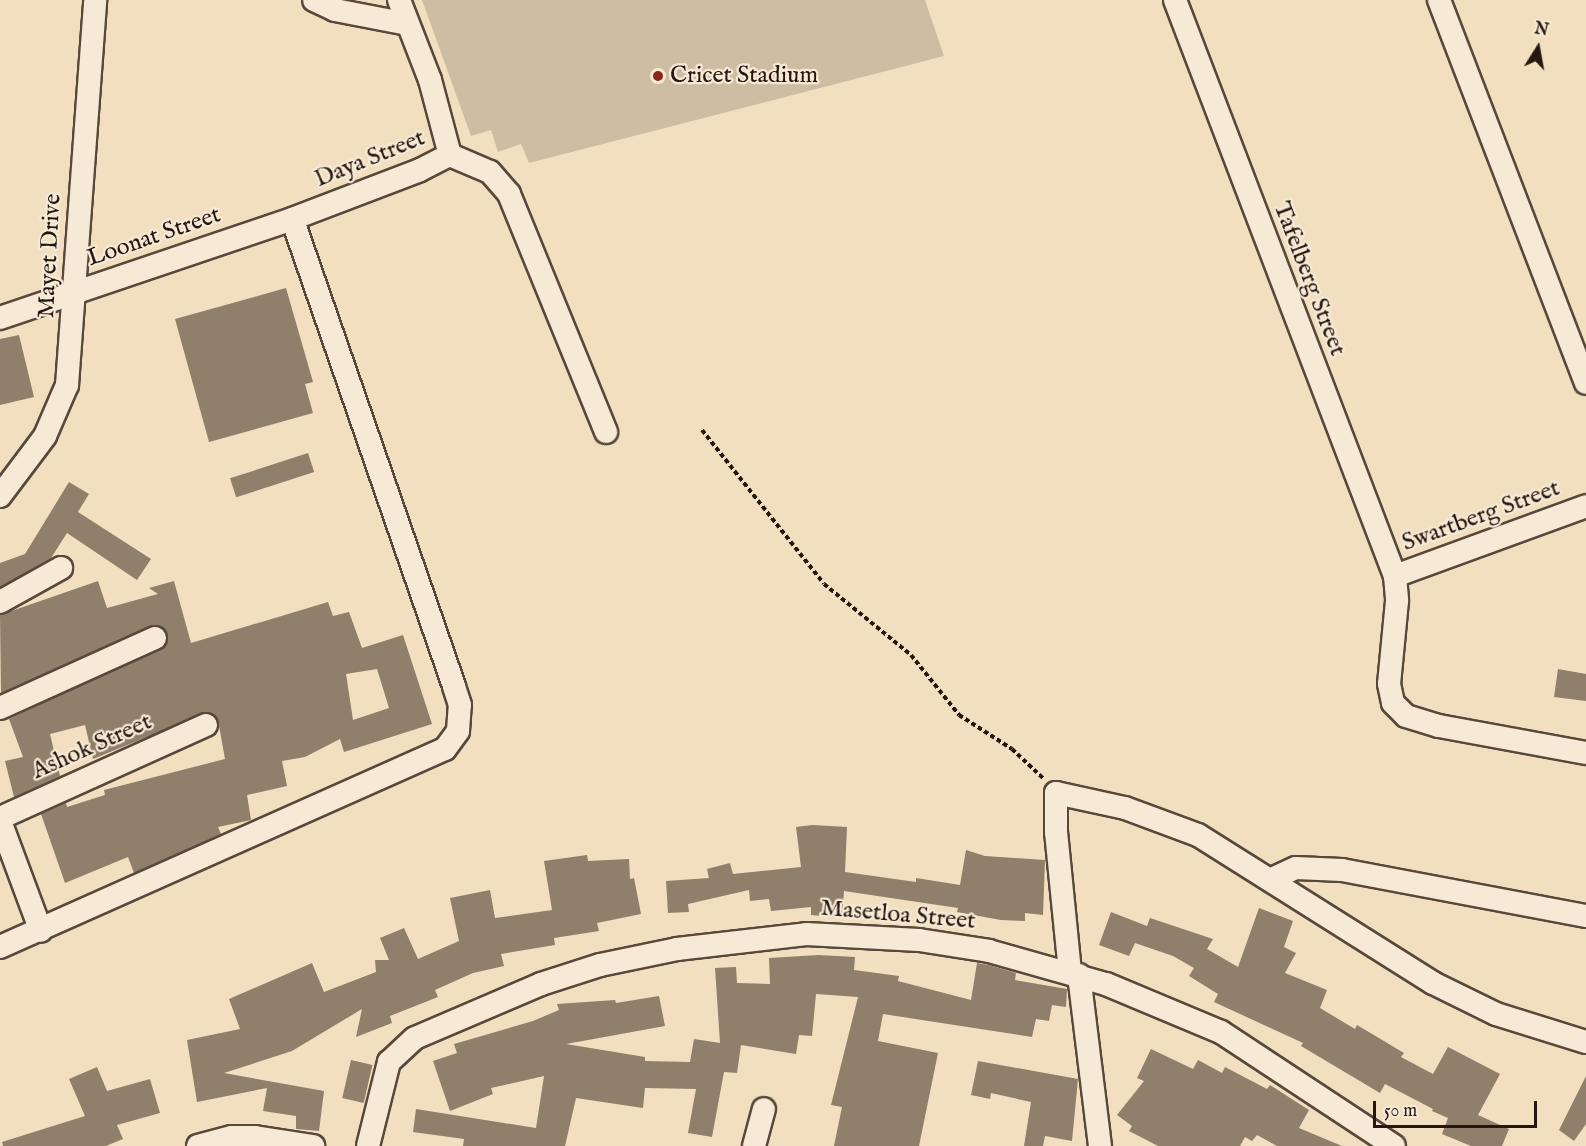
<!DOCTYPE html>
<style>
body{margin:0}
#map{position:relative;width:1586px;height:1146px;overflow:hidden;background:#f1dfc0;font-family:"IM FELL English",serif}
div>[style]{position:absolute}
.green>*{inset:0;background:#cebda2}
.building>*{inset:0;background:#8f7f6b;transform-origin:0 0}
.path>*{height:4px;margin-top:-2px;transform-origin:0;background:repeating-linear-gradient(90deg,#25160f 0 4.5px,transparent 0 7.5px)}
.roads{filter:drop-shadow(2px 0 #58483b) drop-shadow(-2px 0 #58483b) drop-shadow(0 2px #58483b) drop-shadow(0 -2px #58483b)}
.minor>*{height:22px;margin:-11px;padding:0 11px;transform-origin:11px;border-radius:11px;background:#f6ead6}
.dots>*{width:16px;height:16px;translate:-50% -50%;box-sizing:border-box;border:3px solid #f6ead6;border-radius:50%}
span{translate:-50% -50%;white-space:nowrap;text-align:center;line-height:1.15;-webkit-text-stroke:4.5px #f6ead6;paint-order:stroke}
.poi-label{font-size:24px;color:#25160f}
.left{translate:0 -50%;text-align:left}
.street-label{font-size:24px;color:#25160f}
.north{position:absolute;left:1508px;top:18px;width:60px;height:60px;-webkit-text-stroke:4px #f6ead6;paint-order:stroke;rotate:11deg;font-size:16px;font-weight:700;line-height:24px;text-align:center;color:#25160f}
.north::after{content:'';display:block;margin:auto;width:21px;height:27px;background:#25160f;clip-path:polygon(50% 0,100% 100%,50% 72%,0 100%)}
.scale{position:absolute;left:1373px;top:1101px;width:164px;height:27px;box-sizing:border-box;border:3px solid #25160f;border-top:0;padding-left:8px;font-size:18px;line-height:21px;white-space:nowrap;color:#25160f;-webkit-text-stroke:4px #f6ead6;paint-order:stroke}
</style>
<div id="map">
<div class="green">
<i style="clip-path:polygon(422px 0,925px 0,944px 56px,529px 163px,521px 144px,498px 152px,491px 130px,471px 136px)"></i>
</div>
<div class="building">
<i style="clip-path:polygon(286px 288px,313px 382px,305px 384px,313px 413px,209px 442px,175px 319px)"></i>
<i style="clip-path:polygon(19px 335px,34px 397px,0 405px,0 339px)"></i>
<i style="left:308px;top:453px;width:20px;height:82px;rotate:72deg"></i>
<i style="clip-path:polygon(69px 482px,89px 494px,78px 512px,151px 559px,137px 580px,67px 533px,51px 558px,0 587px,0 563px,25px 554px)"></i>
<i style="clip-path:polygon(evenodd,98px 581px,107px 608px,158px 594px,149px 588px,174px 581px,191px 643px,328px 602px,333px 616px,349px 612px,362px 648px,403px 635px,432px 724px,344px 752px,340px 739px,305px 757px,282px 761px,287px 786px,247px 795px,251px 820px,218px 827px,221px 834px,134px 873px,128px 857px,65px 883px,41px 814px,66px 803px,67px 807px,105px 795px,104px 790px,225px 759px,218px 720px,208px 712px,93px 759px,85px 725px,50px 734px,60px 776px,14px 797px,5px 761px,23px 757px,9px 719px,166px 645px,168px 639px,163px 627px,150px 626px,1px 693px,0 615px,98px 581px,377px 669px,389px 708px,353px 720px,346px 674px,377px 669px)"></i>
<i style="clip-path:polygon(1558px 669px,1586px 674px,1586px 701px,1554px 697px)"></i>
<i style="clip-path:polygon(812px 825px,847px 827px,845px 872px,916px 882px,916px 878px,960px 885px,966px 850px,985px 856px,1045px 860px,1043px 915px,1025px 913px,1025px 921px,1001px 920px,957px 912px,958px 908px,844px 891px,842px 918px,811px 915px,811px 907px,771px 911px,769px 899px,750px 901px,749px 890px,688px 904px,689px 912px,668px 913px,666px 881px,709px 878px,707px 869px,730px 863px,733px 874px,801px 867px,796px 827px)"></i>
<i style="clip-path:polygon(587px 855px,588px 861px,629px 859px,630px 879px,634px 878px,641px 914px,597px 923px,599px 931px,554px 938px,555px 945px,501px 954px,504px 966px,473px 973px,435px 990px,438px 997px,390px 1016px,392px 1023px,356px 1037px,362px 1009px,292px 1051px,224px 1073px,324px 1091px,319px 1131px,296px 1129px,296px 1116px,263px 1111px,267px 1088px,197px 1102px,187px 1040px,240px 1029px,229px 999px,312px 963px,324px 992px,376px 972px,375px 960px,389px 960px,380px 938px,404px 928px,418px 959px,459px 941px,450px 898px,490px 890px,495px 918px,552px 910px,544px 861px)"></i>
<i style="clip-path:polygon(1259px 908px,1293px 921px,1284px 947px,1296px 953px,1285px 973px,1327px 990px,1320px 1008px,1355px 1029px,1357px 1025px,1404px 1053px,1401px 1057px,1433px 1074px,1448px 1047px,1500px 1074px,1478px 1115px,1509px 1129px,1502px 1146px,1471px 1146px,1442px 1134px,1448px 1118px,1432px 1111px,1433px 1109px,1385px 1084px,1380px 1093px,1301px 1046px,1303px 1043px,1214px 1002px,1218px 994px,1189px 976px,1194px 968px,1173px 956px,1135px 943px,1129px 956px,1099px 945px,1111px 912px,1147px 926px,1150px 918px,1213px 939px,1207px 949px,1238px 967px)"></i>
<i style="clip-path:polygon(818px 955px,855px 957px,854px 970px,899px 976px,898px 981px,971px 1000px,977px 963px,989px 965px,1016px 973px,1015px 980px,1067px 989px,1066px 1007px,1052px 1005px,1049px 1021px,1036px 1019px,1032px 1037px,883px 1014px,878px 1041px,938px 1053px,919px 1146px,834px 1146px,842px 1107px,831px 1105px,858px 997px,816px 994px,812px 1036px,799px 1035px,796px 1054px,741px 1045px,737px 1073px,724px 1072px,712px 1137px,688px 1133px,696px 1089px,645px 1088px,643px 1108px,576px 1098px,565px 1146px,463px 1146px,464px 1139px,413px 1132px,416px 1109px,536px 1128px,544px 1076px,491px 1088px,493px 1094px,450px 1111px,433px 1061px,457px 1053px,454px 1044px,533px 1021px,559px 1010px,557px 1004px,615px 1000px,616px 1003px,659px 996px,665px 1026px,566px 1044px,645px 1057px,645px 1061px,690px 1062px,694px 1039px,720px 1043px,715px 968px,736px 967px,737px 983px,770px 984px,769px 958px)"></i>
<i style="clip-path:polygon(1151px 1049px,1193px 1069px,1198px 1060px,1222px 1073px,1225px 1067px,1267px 1089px,1270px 1085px,1309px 1110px,1299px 1128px,1342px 1146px,1277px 1146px,1257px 1135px,1252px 1141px,1245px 1137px,1240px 1146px,1158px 1146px,1129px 1131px,1132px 1126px,1117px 1115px,1144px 1081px,1137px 1078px)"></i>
<i style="left:351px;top:1060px;width:22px;height:39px;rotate:13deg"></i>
<i style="clip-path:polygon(978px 1061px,1078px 1079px,1072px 1141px,1045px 1136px,1043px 1146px,1024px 1146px,1031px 1102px,991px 1093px,990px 1099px,971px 1095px)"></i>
<i style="clip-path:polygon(97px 1067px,107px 1091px,150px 1079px,160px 1113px,117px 1125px,123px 1139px,106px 1146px,3px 1146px,2px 1142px,85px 1116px,69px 1079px)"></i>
<i style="clip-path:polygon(1586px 1076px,1586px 1124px,1574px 1141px,1559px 1130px)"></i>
</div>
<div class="path">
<i style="left:702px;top:430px;width:196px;rotate:51.6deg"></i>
<i style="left:824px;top:584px;width:112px;rotate:39.2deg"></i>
<i style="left:911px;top:655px;width:77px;rotate:51.3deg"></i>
<i style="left:959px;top:715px;width:63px;rotate:32.7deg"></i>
<i style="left:1012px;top:749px;width:44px;rotate:43.2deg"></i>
</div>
<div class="roads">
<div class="minor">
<i style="left:314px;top:0;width:23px;rotate:25deg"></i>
<i style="left:335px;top:10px;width:74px;rotate:10.9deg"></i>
<i style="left:399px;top:0;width:86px;rotate:68.8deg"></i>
<i style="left:430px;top:80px;width:78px;rotate:75.1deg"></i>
<i style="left:1175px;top:0;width:617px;rotate:69.1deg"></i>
<i style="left:1395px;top:576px;width:25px;rotate:85deg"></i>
<i style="left:1397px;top:601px;width:83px;rotate:95.5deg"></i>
<i style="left:1389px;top:684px;width:19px;rotate:78deg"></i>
<i style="left:1393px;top:703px;width:18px;rotate:45deg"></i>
<i style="left:1406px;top:716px;width:34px;rotate:17deg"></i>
<i style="left:1439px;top:726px;width:149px;rotate:10.4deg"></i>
<i style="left:1439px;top:0;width:410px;rotate:69deg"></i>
<i style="left:450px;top:155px;width:43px;rotate:23deg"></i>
<i style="left:490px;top:172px;width:29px;rotate:49deg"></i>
<i style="left:509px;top:194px;width:257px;rotate:67.8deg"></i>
<i style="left:0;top:318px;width:308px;rotate:-18.7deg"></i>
<i style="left:292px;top:219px;width:137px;rotate:-20.9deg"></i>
<i style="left:420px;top:170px;width:34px;rotate:-27deg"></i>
<i style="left:0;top:496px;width:75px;rotate:-53.1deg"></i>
<i style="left:45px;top:436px;width:56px;rotate:-66.7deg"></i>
<i style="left:67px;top:385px;width:386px;rotate:-85.8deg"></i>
<i style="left:1395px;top:576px;width:203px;rotate:-20.1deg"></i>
<i style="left:0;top:602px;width:70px;rotate:-29.1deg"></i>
<i style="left:0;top:708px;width:170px;rotate:-24.3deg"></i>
<i style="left:0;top:818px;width:226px;rotate:-24.3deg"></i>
<i style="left:0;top:821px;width:117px;rotate:69.6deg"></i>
<i style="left:1272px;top:879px;width:26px;rotate:-25deg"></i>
<i style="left:1296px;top:868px;width:46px;rotate:2.5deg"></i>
<i style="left:1342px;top:870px;width:248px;rotate:10.7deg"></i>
<i style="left:0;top:947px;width:487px;rotate:-24deg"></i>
<i style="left:445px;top:749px;width:22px;rotate:-54deg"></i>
<i style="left:458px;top:731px;width:26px;rotate:-86deg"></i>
<i style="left:460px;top:705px;width:20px;rotate:-108deg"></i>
<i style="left:454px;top:686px;width:494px;rotate:-109.1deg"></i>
<i style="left:1070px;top:972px;width:141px;rotate:-95.7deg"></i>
<i style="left:1056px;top:832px;width:39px;rotate:-90deg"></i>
<i style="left:1056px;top:793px;width:71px;rotate:12.3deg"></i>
<i style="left:1125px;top:808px;width:78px;rotate:20.3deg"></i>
<i style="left:1198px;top:835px;width:278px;rotate:32.2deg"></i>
<i style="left:1433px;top:983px;width:70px;rotate:26.2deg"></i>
<i style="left:1496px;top:1014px;width:94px;rotate:17.3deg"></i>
<i style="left:1079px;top:975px;width:172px;rotate:83deg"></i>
<i style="left:198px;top:1146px;width:35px;rotate:-15deg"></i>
<i style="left:232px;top:1137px;width:23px"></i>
<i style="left:255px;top:1137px;width:59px;rotate:8.8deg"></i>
<i style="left:368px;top:1146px;width:87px;rotate:-76deg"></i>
<i style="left:389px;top:1062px;width:35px;rotate:-43deg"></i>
<i style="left:415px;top:1038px;width:137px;rotate:-23.2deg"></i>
<i style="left:541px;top:984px;width:62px;rotate:-17.9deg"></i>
<i style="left:600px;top:965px;width:79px;rotate:-11.7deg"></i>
<i style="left:677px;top:949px;width:130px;rotate:-6.6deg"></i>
<i style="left:806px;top:934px;width:113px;rotate:3deg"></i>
<i style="left:919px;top:940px;width:71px;rotate:8.9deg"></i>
<i style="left:989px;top:951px;width:122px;rotate:15.8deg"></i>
<i style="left:1106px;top:984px;width:125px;rotate:22.7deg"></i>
<i style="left:1221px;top:1032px;width:207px;rotate:33.4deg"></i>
<i style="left:754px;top:1146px;width:38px;rotate:-75deg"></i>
</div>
</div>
<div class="dots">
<i style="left:658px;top:76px;background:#8f2418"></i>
</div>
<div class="poi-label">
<span class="left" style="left:670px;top:76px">Cricet Stadium</span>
</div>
<div class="street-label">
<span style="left:370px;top:159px;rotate:-22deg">Daya Street</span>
<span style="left:154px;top:237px;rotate:-19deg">Loonat Street</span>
<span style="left:50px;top:256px;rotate:-87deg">Mayet Drive</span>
<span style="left:1309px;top:279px;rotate:69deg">Tafelberg Street</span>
<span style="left:1481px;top:516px;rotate:-20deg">Swartberg Street</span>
<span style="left:92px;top:747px;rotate:-24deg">Ashok Street</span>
<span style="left:898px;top:915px;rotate:5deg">Masetloa Street</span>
</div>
<div class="north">N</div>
<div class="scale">50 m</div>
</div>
